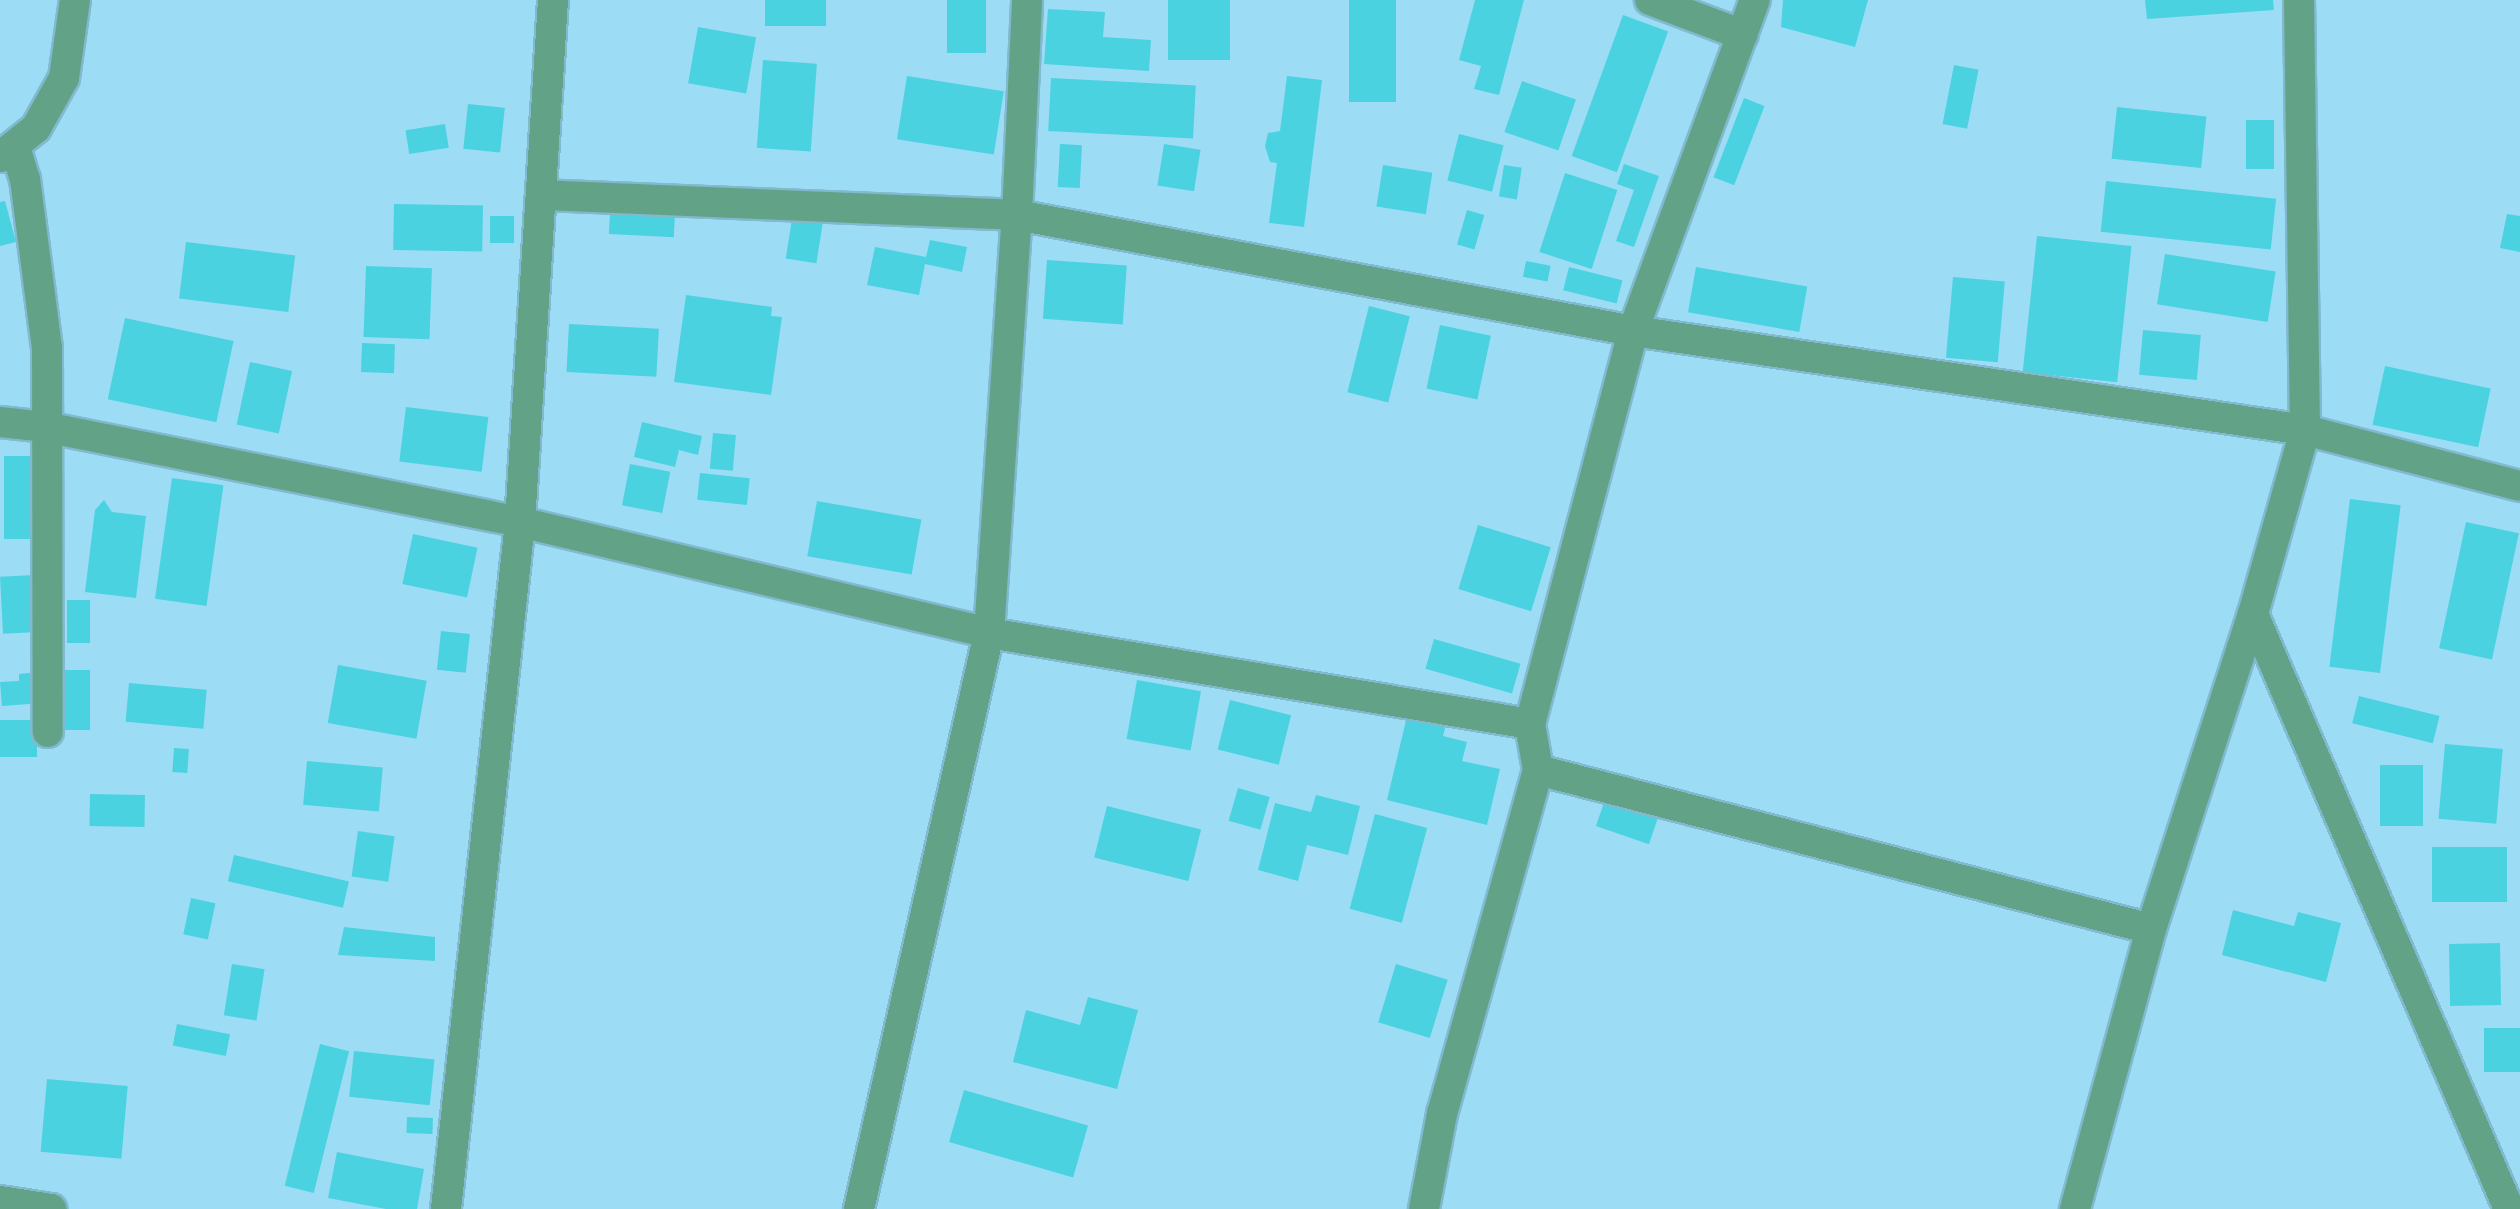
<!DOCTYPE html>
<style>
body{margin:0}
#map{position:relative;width:2520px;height:1209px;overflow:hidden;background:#9ddcf5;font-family:Cabin,sans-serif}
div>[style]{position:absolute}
.building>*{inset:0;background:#4bd2e0;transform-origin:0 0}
.roads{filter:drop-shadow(2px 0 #81b9cf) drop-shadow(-2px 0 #81b9cf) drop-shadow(0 2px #81b9cf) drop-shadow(0 -2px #81b9cf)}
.street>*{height:30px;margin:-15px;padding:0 15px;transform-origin:15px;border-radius:15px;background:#62a387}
span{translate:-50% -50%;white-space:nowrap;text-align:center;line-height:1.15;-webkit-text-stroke:8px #9ddcf5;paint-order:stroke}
</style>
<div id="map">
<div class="building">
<i style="left:765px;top:0;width:61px;height:26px"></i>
<i style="left:947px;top:0;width:39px;height:53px"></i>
<i style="left:1168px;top:0;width:62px;height:60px"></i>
<i style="left:1349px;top:0;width:47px;height:102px"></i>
<i style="clip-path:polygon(1475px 0,1524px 0,1499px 95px,1474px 89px,1481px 66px,1459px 60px)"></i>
<i style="clip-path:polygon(1783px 0,1868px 0,1855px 47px,1781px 27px)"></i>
<i style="clip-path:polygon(2145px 0,2273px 0,2274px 10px,2147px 19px)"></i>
<i style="clip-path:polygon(1048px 9px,1105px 12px,1103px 37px,1151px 40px,1149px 71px,1044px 64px)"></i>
<i style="left:1623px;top:15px;width:48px;height:150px;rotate:20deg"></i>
<i style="left:698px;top:27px;width:59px;height:57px;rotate:10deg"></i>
<i style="left:763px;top:60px;width:54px;height:88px;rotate:4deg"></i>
<i style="left:1954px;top:65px;width:25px;height:60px;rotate:11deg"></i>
<i style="left:907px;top:76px;width:98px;height:64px;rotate:9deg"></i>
<i style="clip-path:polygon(1287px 76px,1322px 80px,1304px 227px,1269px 223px,1277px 163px,1270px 162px,1265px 146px,1268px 133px,1280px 131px)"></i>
<i style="left:1051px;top:78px;width:145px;height:53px;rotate:3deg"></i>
<i style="left:1522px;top:81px;width:57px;height:54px;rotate:19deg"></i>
<i style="left:1744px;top:98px;width:22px;height:85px;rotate:21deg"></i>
<i style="left:468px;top:104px;width:37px;height:45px;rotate:6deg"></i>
<i style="left:2117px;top:107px;width:90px;height:52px;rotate:6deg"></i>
<i style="left:2246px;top:120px;width:28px;height:49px"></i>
<i style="left:445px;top:124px;width:24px;height:40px;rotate:81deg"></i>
<i style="left:1459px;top:134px;width:46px;height:48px;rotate:14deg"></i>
<i style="left:1060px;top:144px;width:22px;height:43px;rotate:3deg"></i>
<i style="left:1164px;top:144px;width:37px;height:42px;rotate:9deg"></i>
<i style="clip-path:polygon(1624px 164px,1659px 176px,1634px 247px,1616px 241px,1634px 190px,1617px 184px)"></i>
<i style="left:1383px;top:165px;width:50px;height:42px;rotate:9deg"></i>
<i style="left:1504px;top:165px;width:18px;height:32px;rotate:9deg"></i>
<i style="left:1565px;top:173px;width:55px;height:83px;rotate:18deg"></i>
<i style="left:2106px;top:181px;width:171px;height:51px;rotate:6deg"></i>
<i style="clip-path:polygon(5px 201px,16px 242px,0 246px,0 202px)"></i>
<i style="left:394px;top:204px;width:89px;height:46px;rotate:1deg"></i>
<i style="left:1467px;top:210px;width:18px;height:36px;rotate:16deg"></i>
<i style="left:610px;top:212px;width:65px;height:22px;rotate:3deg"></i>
<i style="clip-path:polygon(2507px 214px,2520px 216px,2520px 252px,2500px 248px)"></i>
<i style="left:490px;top:216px;width:24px;height:27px"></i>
<i style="left:792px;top:219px;width:31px;height:40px;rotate:9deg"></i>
<i style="left:2037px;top:236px;width:95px;height:137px;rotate:6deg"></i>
<i style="clip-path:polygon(930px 240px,967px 247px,962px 272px,925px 264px,919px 295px,867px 285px,875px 247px,926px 257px)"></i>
<i style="left:186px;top:242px;width:110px;height:57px;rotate:7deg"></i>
<i style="left:2165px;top:254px;width:112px;height:51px;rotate:9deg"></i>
<i style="left:1047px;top:260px;width:80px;height:59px;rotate:4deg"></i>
<i style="left:1526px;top:261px;width:25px;height:16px;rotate:11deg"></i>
<i style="left:366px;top:266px;width:66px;height:71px;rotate:2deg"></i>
<i style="left:1569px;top:267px;width:55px;height:24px;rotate:14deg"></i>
<i style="left:1696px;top:267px;width:113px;height:46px;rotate:10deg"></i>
<i style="left:1953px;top:277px;width:52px;height:81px;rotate:5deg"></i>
<i style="clip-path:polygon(686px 295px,772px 307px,771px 316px,782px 317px,771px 395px,674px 382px)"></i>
<i style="left:1369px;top:306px;width:42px;height:89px;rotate:14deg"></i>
<i style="left:125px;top:318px;width:111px;height:83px;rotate:12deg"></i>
<i style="left:569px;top:324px;width:90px;height:48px;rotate:3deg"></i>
<i style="left:1440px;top:325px;width:52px;height:65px;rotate:12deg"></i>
<i style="left:2143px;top:330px;width:58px;height:45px;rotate:5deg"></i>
<i style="left:362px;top:343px;width:33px;height:29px;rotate:2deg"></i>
<i style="left:250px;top:362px;width:43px;height:64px;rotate:12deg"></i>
<i style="left:2385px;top:366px;width:108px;height:60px;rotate:12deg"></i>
<i style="left:406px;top:407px;width:83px;height:55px;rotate:7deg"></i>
<i style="clip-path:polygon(642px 422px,702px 436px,698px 455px,679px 450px,675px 467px,634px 457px)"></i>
<i style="left:713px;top:433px;width:23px;height:36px;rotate:5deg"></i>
<i style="left:4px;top:456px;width:29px;height:83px"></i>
<i style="left:630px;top:464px;width:41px;height:42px;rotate:11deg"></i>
<i style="left:700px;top:473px;width:50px;height:27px;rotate:6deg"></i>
<i style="left:172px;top:478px;width:52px;height:122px;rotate:8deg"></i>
<i style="left:2350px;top:499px;width:51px;height:169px;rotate:7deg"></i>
<i style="clip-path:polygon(104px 500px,112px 512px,146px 516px,136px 598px,85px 592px,95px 510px)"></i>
<i style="left:817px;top:501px;width:106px;height:56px;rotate:10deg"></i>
<i style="left:2466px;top:522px;width:54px;height:129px;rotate:12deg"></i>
<i style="left:1478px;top:525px;width:76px;height:67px;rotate:17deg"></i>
<i style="left:413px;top:534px;width:66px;height:51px;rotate:12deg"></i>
<i style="left:34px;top:575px;width:57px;height:34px;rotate:87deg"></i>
<i style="left:67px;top:600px;width:23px;height:43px"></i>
<i style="left:441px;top:631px;width:29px;height:39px;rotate:6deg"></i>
<i style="left:1434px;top:639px;width:90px;height:31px;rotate:16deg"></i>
<i style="left:338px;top:665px;width:90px;height:59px;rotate:10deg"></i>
<i style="left:65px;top:670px;width:25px;height:60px"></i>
<i style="clip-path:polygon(39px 672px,42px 703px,2px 706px,0 682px,19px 681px,19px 674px)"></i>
<i style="left:1137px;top:680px;width:65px;height:60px;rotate:10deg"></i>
<i style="left:129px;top:683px;width:78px;height:39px;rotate:5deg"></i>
<i style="left:2359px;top:696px;width:83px;height:28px;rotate:14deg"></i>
<i style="left:1230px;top:700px;width:63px;height:51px;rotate:14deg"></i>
<i style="clip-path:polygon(1408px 712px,1447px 721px,1443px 736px,1467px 742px,1462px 761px,1500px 769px,1487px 825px,1387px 800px)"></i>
<i style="left:0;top:720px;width:37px;height:37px"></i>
<i style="left:2445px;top:744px;width:58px;height:75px;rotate:5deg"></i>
<i style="left:174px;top:748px;width:15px;height:24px;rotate:4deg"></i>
<i style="left:307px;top:761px;width:76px;height:44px;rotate:5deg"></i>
<i style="left:2380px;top:765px;width:43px;height:61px"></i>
<i style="left:1238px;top:788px;width:33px;height:34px;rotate:16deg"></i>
<i style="left:1608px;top:791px;width:56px;height:37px;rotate:19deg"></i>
<i style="left:90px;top:794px;width:55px;height:32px;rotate:1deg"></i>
<i style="clip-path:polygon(1316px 795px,1360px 806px,1348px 855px,1307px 845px,1298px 881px,1258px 870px,1275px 803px,1311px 812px)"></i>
<i style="left:1107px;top:806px;width:97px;height:53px;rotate:14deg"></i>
<i style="left:1375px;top:814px;width:54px;height:98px;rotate:15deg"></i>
<i style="left:358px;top:831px;width:37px;height:46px;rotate:8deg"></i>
<i style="left:2432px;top:847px;width:75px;height:55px"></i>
<i style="left:234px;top:855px;width:118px;height:27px;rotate:13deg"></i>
<i style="left:191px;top:898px;width:25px;height:37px;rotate:12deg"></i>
<i style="clip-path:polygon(2233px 910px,2294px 926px,2298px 912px,2341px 923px,2326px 982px,2222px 955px)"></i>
<i style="clip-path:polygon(344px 927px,435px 937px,435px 961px,338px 955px)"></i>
<i style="left:2500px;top:943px;width:62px;height:51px;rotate:89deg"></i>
<i style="left:232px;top:964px;width:33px;height:52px;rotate:9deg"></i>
<i style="left:1396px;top:964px;width:54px;height:61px;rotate:17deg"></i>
<i style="clip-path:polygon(1088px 997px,1138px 1010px,1117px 1089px,1013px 1062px,1026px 1010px,1080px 1025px)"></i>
<i style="left:177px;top:1024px;width:54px;height:22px;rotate:11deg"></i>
<i style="left:2484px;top:1028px;width:36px;height:44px"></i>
<i style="left:320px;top:1044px;width:30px;height:146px;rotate:14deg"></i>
<i style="left:354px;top:1051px;width:81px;height:46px;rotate:6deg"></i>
<i style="left:47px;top:1079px;width:81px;height:73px;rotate:5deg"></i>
<i style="left:964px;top:1090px;width:129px;height:54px;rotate:16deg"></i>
<i style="left:407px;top:1117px;width:26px;height:16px;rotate:2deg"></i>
<i style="clip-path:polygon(337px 1152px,424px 1169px,417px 1209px,386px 1209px,328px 1198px)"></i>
</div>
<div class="roads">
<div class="street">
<i style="left:1650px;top:0;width:99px;rotate:20.6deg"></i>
<i style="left:15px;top:147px;width:34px;rotate:73deg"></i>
<i style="left:25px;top:179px;width:170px;rotate:82.6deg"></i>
<i style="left:47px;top:348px;width:384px;rotate:89.9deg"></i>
<i style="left:0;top:157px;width:46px;rotate:-38.9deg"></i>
<i style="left:36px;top:128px;width:57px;rotate:-60.8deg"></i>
<i style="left:64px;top:78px;width:79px;rotate:-82deg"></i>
<i style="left:542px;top:195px;width:475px;rotate:2.4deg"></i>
<i style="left:1017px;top:215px;width:627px;rotate:10.66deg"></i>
<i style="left:1633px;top:331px;width:679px;rotate:8.38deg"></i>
<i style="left:2305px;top:430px;width:430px;rotate:-90.8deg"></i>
<i style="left:0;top:422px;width:45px;rotate:6.3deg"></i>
<i style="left:45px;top:427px;width:484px;rotate:11.3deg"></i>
<i style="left:520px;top:522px;width:482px;rotate:13.3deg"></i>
<i style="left:989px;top:633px;width:549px;rotate:9.55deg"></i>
<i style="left:2253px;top:614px;width:648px;rotate:66.72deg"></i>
<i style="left:1538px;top:770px;width:633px;rotate:14.54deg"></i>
<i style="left:0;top:1201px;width:52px;rotate:8.9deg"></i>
<i style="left:446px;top:1209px;width:691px;rotate:-83.85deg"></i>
<i style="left:520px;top:522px;width:523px;rotate:-86.38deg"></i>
<i style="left:859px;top:1209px;width:590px;rotate:-77.28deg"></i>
<i style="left:989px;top:633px;width:419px;rotate:-86.2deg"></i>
<i style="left:1017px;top:215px;width:215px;rotate:-87.3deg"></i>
<i style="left:1424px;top:1209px;width:97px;rotate:-79.3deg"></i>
<i style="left:1442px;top:1114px;width:357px;rotate:-74.4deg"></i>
<i style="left:1538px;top:770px;width:47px;rotate:-99.9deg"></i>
<i style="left:1530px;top:724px;width:406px;rotate:-75.3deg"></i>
<i style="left:1633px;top:331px;width:353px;rotate:-69.8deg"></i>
<i style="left:2075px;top:1209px;width:290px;rotate:-74.8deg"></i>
<i style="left:2151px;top:929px;width:331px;rotate:-72.1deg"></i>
<i style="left:2253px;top:614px;width:191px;rotate:-74.2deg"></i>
<i style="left:2305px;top:430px;width:222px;rotate:14.6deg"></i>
</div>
</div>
</div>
